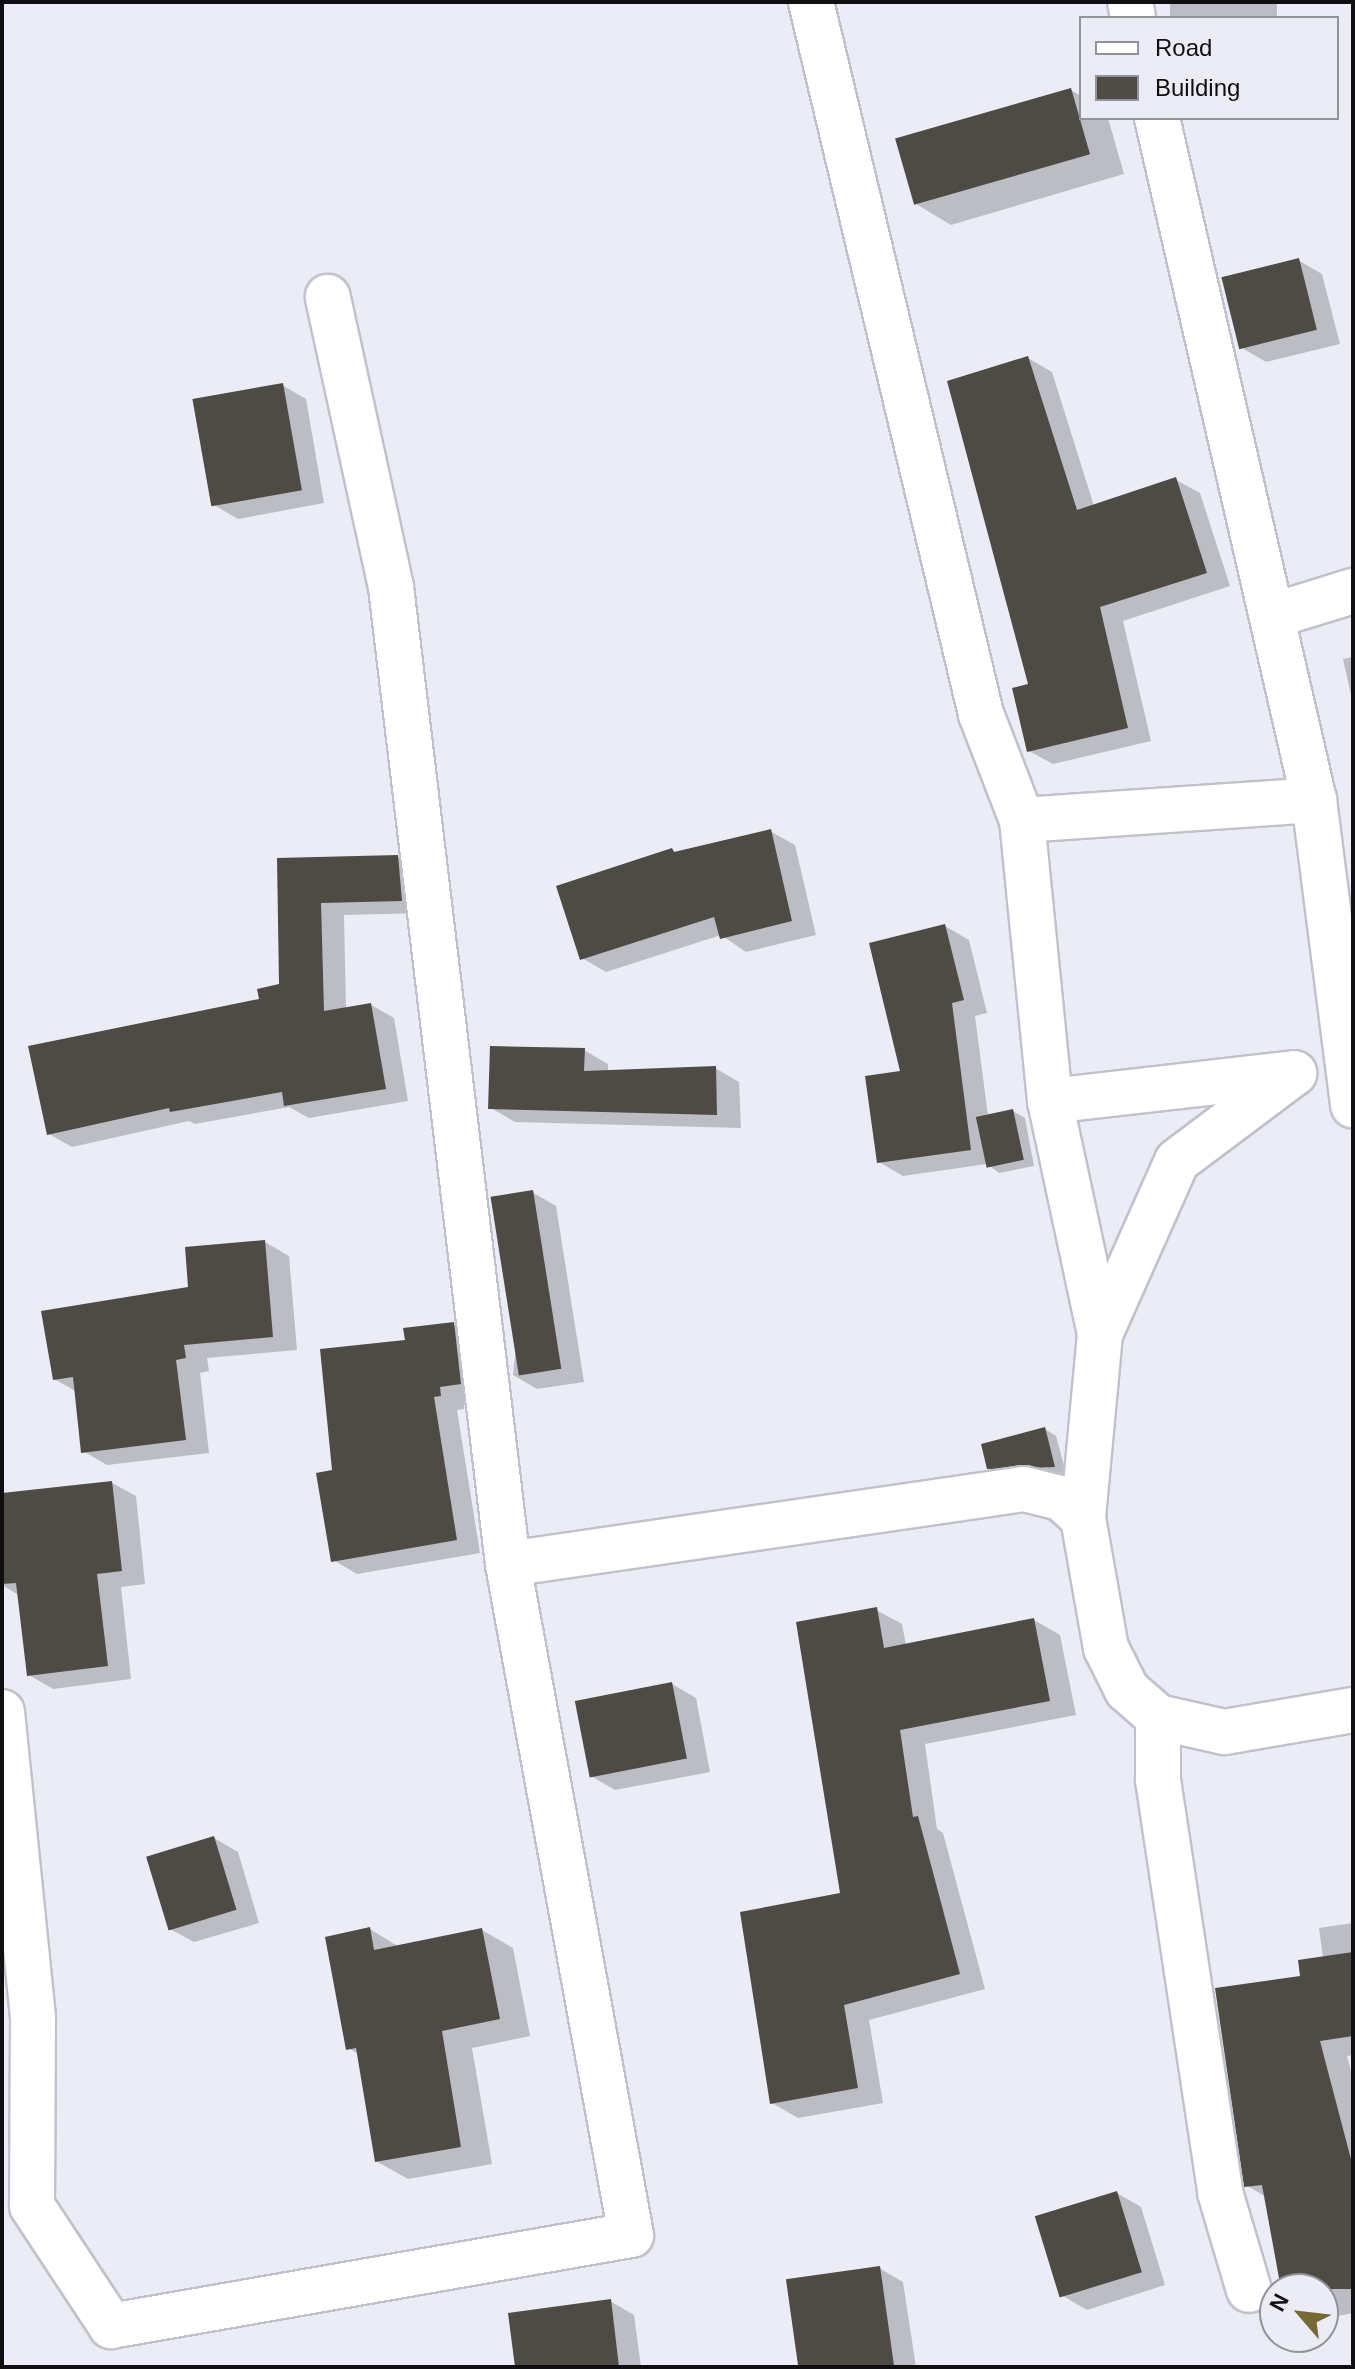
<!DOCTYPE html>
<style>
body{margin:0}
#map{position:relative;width:1355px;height:2369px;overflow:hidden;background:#ebecf6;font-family:Helvetica,sans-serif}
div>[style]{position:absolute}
.shadow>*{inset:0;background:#0003;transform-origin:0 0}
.building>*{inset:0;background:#4d4b43;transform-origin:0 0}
.roads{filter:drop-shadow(2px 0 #c0c2cb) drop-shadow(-2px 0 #c0c2cb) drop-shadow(0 2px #c0c2cb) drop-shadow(0 -2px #c0c2cb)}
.street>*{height:44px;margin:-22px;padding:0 22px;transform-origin:22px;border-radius:22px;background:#fff}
span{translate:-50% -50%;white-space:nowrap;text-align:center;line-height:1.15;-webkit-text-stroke:8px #ebecf6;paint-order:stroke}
.frame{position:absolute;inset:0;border:4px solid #0f0f12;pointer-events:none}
.legend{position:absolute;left:1079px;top:16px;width:260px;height:104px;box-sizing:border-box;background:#ebecf6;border:2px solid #93949b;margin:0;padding:10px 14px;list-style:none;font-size:24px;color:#0f0f12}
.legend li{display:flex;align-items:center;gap:16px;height:40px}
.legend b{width:40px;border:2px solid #93949b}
.north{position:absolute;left:1259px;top:2273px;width:80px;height:80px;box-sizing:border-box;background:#ebecf6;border:2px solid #93949b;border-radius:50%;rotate:298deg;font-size:22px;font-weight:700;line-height:32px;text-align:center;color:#0f0f12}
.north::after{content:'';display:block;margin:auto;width:28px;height:36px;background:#766936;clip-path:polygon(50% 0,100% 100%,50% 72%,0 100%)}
</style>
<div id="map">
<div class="shadow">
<i style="left:1170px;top:2px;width:107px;height:16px"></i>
<i style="clip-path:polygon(1071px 90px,1081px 96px,1081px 118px,1108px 118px,1124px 174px,951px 225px,916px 204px)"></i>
<i style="clip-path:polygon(1298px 260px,1322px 274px,1340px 344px,1266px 362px,1242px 348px)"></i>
<i style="clip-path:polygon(1028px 358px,1052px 372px,1094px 506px,1176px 480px,1200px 493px,1230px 586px,1123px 621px,1151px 741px,1053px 764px,1029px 751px)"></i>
<i style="clip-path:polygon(282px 385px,306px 399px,324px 503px,238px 519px,214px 505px)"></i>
<i style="clip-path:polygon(1353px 657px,1353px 704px,1343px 659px)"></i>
<i style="clip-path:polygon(770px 831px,795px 845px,816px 935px,746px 952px,721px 935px,606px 972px,582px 958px,672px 850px,678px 853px)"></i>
<i style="clip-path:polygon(397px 857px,420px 870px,424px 913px,344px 915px,346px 1009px,371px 1005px,394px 1018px,408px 1101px,309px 1118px,289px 1107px,195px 1124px,189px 1121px,72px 1147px,49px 1134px,281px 986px,279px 860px)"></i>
<i style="clip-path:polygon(945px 926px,969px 940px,987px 1013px,975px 1016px,988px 1116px,1013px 1111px,1025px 1118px,1034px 1166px,999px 1173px,987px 1164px,903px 1176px,879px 1162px)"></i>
<i style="clip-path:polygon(584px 1050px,608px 1064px,608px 1072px,715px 1068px,739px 1082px,741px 1128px,515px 1122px,491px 1108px)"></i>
<i style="clip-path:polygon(532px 1192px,556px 1206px,584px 1382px,537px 1389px,513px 1375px)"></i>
<i style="clip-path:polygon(265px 1242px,289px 1256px,297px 1350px,207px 1358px,209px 1371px,200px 1373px,209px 1453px,107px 1465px,83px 1451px,77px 1392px,54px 1379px)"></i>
<i style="clip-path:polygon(453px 1324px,478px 1338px,485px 1397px,464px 1400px,464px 1409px,457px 1410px,480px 1553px,357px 1574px,333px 1560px,334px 1472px,407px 1342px)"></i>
<i style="clip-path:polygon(1045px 1429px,1056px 1436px,1066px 1473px,1001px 1475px,989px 1468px)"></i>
<i style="clip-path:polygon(112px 1483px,136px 1496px,145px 1584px,121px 1587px,131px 1679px,53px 1689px,29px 1675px,20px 1596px,2px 1585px,2px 1495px)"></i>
<i style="clip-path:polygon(876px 1610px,902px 1624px,906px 1645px,1034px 1620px,1060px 1635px,1076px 1715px,925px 1744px,937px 1829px,943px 1833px,985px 1989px,869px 2020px,883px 2103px,798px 2118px,772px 2103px,842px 1894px)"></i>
<i style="clip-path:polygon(672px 1684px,696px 1698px,710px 1772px,615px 1790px,591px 1776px)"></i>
<i style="clip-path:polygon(214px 1838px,238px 1852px,259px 1923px,194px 1942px,170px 1929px)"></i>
<i style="clip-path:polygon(1353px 1923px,1353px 2055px,1347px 2056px,1353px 2079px,1353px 2313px,1323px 2319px,1323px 2289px,1284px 2289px,1266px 2197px,1246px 2185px,1302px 1978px,1323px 1958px,1319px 1928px)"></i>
<i style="clip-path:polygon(370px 1929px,399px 1947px,482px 1930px,513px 1948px,530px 2036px,472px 2048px,492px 2164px,408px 2179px,376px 2161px,359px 2054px,348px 2048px)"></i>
<i style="clip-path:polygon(1117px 2193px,1141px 2207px,1165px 2285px,1087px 2310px,1063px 2296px)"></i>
<i style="clip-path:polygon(879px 2268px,903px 2282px,916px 2367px,800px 2367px)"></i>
<i style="clip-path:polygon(610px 2301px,634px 2315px,641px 2367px,517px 2367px)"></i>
</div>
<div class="building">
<i style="left:1071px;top:88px;width:69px;height:183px;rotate:74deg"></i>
<i style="left:1299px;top:258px;width:74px;height:80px;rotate:76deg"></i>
<i style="clip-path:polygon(1028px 356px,1077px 510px,1176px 477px,1207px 573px,1100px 607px,1128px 728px,1027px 752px,1012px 688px,1028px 684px,947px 381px)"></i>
<i style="left:283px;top:383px;width:109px;height:92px;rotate:80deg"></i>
<i style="clip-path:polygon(771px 829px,792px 921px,720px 939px,714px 917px,580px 960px,556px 886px,672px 848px,674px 852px)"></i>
<i style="clip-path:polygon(398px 855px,402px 901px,321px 903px,324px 1011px,371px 1003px,386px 1089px,284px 1106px,282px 1092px,170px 1112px,169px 1108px,47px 1135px,28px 1046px,259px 999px,257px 989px,279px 984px,277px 858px)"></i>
<i style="clip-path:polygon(945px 924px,964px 1000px,952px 1003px,971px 1150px,877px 1163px,865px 1076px,900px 1071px,869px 943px)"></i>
<i style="clip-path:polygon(490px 1046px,585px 1048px,584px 1071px,716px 1066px,717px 1115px,488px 1109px)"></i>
<i style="left:1013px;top:1109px;width:52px;height:38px;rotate:78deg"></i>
<i style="left:533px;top:1190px;width:181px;height:43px;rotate:81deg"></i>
<i style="clip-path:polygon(265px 1240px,273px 1337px,184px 1345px,186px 1358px,176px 1360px,186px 1440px,81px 1453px,73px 1377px,53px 1380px,41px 1311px,188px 1287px,185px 1247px)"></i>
<i style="clip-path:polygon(454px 1322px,461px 1384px,440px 1387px,441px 1396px,434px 1397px,457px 1540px,331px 1562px,316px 1473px,332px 1470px,320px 1349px,405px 1340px,403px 1328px)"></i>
<i style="clip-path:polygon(1045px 1427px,1055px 1467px,987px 1469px,981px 1444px)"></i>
<i style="clip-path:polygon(112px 1481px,122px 1571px,97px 1574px,108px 1666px,27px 1676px,16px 1583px,2px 1584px,2px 1493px)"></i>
<i style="clip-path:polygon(877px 1607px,884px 1648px,1034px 1618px,1050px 1701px,900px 1730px,913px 1817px,918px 1816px,960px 1974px,844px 2005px,858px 2088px,770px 2104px,740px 1912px,840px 1893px,796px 1622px)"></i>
<i style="left:672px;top:1682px;width:78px;height:99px;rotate:79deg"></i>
<i style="left:214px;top:1836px;width:77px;height:71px;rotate:73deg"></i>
<i style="clip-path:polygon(370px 1927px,374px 1950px,482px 1928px,500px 2019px,442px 2031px,461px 2147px,375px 2162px,356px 2048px,346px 2050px,325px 1937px)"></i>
<i style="clip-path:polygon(1353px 1952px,1353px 2036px,1320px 2041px,1353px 2167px,1353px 2289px,1281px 2289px,1262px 2185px,1244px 2187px,1215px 1988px,1300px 1976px,1298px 1960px)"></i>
<i style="left:1117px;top:2191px;width:85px;height:86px;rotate:73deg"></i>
<i style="left:880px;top:2266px;width:102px;height:95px;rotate:82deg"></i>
<i style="clip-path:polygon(611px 2299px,619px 2367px,515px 2367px,508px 2313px)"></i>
</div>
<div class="roads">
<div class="street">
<i style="left:811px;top:2px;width:732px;rotate:76.57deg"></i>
<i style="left:981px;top:714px;width:114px;rotate:68.9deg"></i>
<i style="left:1022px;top:820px;width:282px;rotate:84.3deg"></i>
<i style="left:1050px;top:1101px;width:238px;rotate:77.9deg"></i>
<i style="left:1100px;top:1334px;width:185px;rotate:95.3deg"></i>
<i style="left:1130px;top:2px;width:16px;rotate:79deg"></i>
<i style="left:1157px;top:118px;width:700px;rotate:77.04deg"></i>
<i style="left:1314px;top:800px;width:308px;rotate:82.7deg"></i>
<i style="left:1272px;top:616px;width:85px;rotate:-17.2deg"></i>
<i style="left:1022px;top:820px;width:293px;rotate:-3.9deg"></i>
<i style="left:1050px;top:1101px;width:246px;rotate:-6.5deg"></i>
<i style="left:1100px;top:1334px;width:189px;rotate:-66deg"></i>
<i style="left:1177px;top:1161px;width:146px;rotate:-36.9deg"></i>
<i style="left:508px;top:1564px;width:521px;rotate:-8.27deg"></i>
<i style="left:1024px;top:1489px;width:38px;rotate:14deg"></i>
<i style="left:1061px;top:1498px;width:30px;rotate:42deg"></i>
<i style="left:1083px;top:1518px;width:132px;rotate:80deg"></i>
<i style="left:1106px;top:1648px;width:47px;rotate:63.4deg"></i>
<i style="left:1127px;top:1690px;width:41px;rotate:41.1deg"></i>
<i style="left:1158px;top:1717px;width:68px;rotate:12.8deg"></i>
<i style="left:1224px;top:1732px;width:131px;rotate:-9.7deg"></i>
<i style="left:2px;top:1712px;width:308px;rotate:84.2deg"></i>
<i style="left:33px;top:2018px;width:188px;rotate:90.3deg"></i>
<i style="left:32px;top:2206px;width:144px;rotate:56.6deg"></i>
<i style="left:111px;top:2326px;width:528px;rotate:-9.93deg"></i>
<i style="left:631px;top:2235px;width:682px;rotate:-100.39deg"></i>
<i style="left:508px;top:1564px;width:984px;rotate:-96.83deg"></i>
<i style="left:391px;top:587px;width:297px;rotate:-102.3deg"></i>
<i style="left:1158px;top:1717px;width:63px;rotate:90deg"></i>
<i style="left:1158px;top:1780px;width:417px;rotate:81.4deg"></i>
<i style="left:1220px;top:2192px;width:102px;rotate:73.5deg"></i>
</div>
</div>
<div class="frame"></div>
<ul class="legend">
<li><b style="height:10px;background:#fff"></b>Road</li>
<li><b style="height:22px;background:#4d4b43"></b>Building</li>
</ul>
<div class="north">N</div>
</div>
